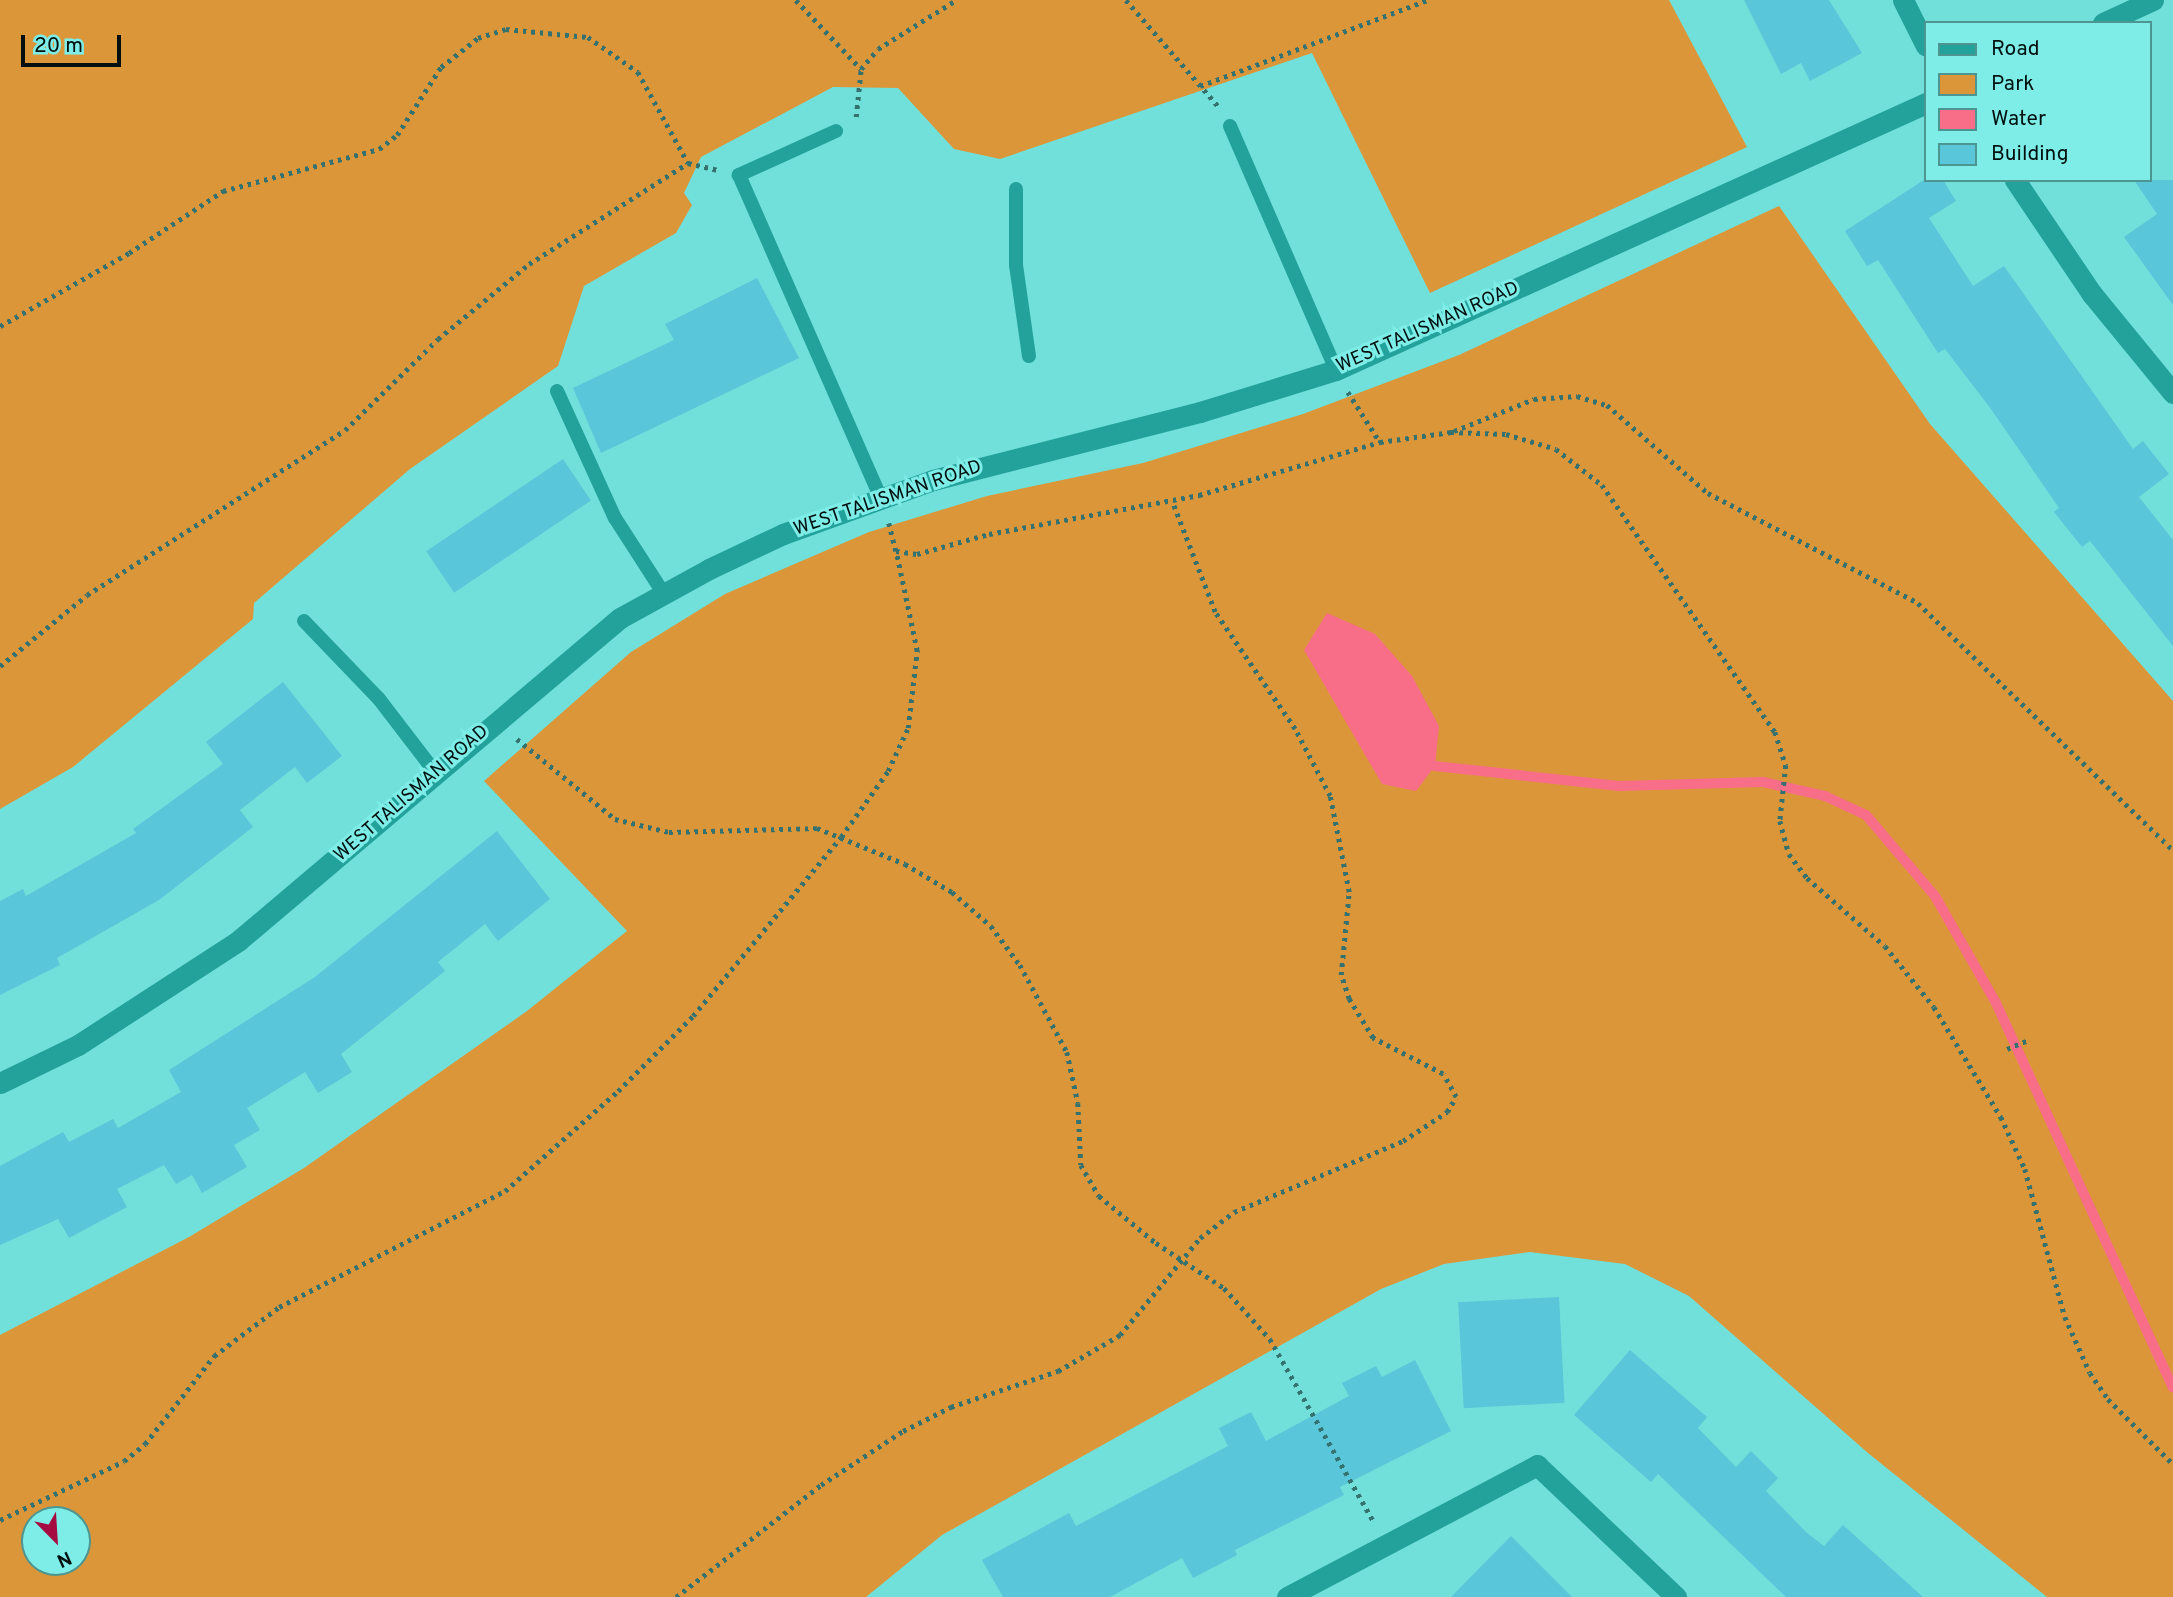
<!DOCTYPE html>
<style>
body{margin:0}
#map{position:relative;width:2173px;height:1597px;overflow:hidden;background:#71e0da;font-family:Overpass,sans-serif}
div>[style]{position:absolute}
.green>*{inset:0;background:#db9639}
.water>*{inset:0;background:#f86e89}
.stream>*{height:10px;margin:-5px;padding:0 5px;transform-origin:5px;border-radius:5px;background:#f86e89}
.building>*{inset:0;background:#5ac6d9;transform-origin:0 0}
.path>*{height:4.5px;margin-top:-2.25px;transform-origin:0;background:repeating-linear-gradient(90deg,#35726f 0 3.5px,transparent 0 8.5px)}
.service>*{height:14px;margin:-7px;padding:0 7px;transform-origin:7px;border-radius:7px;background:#23a19b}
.minor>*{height:21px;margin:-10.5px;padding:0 10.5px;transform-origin:10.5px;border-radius:10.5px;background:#23a19b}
.tertiary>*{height:21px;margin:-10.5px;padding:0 10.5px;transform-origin:10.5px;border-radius:10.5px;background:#23a19b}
span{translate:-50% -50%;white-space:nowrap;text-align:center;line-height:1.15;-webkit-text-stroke:6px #7eede7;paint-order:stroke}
.street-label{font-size:19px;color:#00100f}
.legend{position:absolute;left:1924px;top:21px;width:228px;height:161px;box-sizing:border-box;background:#7eede7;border:2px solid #4c9591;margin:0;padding:9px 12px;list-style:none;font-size:21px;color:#00100f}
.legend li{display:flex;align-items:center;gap:14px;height:35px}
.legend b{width:35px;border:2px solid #4c9591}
.north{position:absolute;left:21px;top:1506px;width:70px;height:70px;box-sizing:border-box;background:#7eede7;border:2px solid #4c9591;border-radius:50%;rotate:156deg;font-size:19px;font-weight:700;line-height:28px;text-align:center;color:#00100f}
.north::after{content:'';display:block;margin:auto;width:24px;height:32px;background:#a50d42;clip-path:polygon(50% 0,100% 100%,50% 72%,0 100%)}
.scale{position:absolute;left:21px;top:35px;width:100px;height:32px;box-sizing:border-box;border:4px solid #00100f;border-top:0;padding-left:9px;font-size:21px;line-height:24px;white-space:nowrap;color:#00100f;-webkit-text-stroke:5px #7eede7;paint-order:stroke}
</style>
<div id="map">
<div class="green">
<i style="clip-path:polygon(0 0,1669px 0,1747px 147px,1430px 293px,1312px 53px,1000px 159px,954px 149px,898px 88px,833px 87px,701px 157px,684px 193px,692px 205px,676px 233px,584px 286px,558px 366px,410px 469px,254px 603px,253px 619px,73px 767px,0 809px)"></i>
<i style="clip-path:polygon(evenodd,1779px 206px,1930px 424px,2173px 701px,2173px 1597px,2047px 1597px,1868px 1453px,1689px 1296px,1625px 1264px,1530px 1252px,1444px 1264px,1381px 1289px,942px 1535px,866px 1597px,0 1597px,0 1335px,189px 1237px,304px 1168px,527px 1011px,627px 931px,484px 781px,631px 652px,725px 594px,869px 532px,987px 496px,1143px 463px,1303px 414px,1459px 355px,1779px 206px,35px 1520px,77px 1520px,77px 1562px,35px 1562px,35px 1520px)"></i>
</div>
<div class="water">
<i style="clip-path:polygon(1327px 613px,1375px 634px,1412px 676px,1439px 726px,1435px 766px,1416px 791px,1382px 784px,1304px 650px)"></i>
</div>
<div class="stream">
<i style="left:1435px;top:766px;width:185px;rotate:6.2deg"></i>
<i style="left:1619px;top:786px;width:144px;rotate:-1.6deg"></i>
<i style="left:1763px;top:782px;width:64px;rotate:12.7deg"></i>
<i style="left:1825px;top:796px;width:45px;rotate:24.9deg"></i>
<i style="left:1866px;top:815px;width:106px;rotate:49.6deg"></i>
<i style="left:1935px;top:896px;width:123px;rotate:60.3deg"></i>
<i style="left:1996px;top:1003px;width:423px;rotate:65.3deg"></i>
</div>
<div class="building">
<i style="clip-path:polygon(1744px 0,1829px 0,1862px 53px,1810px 81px,1801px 63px,1781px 74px)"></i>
<i style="clip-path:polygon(1924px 180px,1943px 180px,1956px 201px,1929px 218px,1973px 286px,2004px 266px,2133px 449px,2143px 441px,2169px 474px,2139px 497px,2173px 540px,2173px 646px,2090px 541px,2082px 547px,2054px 512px,2059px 508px,1991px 409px,1945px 349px,1938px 353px,1878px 260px,1867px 266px,1845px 231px)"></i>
<i style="clip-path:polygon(2134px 180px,2173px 180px,2173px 305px,2124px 237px,2157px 214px)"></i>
<i style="clip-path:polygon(757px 278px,799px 358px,601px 453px,573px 388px,674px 340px,665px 324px)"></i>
<i style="left:563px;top:459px;width:50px;height:165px;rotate:56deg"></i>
<i style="clip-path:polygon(283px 682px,342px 756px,307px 783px,295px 767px,240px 810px,253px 827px,159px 900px,57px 958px,60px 965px,0 995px,0 901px,23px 889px,26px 896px,136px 833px,133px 829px,223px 764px,206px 742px)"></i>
<i style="clip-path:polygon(497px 831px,550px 899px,498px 941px,485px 924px,438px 962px,445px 971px,341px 1054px,352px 1072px,318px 1093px,305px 1072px,247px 1108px,260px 1130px,234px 1145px,247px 1167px,202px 1193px,192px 1175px,176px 1184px,164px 1165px,117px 1189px,127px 1207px,69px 1238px,58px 1219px,0 1245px,0 1166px,63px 1132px,69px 1142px,113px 1119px,118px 1128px,181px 1092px,169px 1070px,315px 977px)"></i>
<i style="left:1559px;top:1297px;width:106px;height:101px;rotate:87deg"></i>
<i style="clip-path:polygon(1630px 1350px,1707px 1417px,1698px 1428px,1736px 1467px,1751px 1451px,1778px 1478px,1766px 1491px,1806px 1532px,1824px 1546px,1843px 1525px,1923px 1597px,1786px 1597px,1658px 1474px,1651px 1482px,1574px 1415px)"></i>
<i style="clip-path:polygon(1415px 1360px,1451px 1431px,1340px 1487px,1344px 1495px,1235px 1550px,1237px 1555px,1193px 1578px,1182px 1558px,1110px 1597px,1003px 1597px,982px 1560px,1069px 1513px,1076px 1526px,1228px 1446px,1219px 1428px,1251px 1412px,1266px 1441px,1349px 1396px,1342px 1383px,1376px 1366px,1382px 1377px)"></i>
<i style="clip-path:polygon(1511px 1536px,1572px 1597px,1451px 1597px)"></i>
</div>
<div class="path">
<i style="left:796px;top:0;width:95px;rotate:46.7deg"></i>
<i style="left:1126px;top:0;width:142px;rotate:49deg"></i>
<i style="left:1200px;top:86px;width:244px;rotate:-20.7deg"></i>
<i style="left:856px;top:117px;width:48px;rotate:-84.1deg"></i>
<i style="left:861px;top:69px;width:26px;rotate:-50deg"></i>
<i style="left:878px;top:49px;width:92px;rotate:-32.1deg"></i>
<i style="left:0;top:326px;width:148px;rotate:-29.5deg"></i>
<i style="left:129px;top:253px;width:113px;rotate:-33.4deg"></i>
<i style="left:223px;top:191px;width:162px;rotate:-15.1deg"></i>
<i style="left:379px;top:149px;width:23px;rotate:-38deg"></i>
<i style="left:397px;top:135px;width:81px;rotate:-57.1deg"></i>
<i style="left:441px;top:67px;width:47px;rotate:-38.1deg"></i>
<i style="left:478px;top:38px;width:29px;rotate:-18deg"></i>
<i style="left:506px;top:29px;width:82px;rotate:5.6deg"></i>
<i style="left:588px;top:37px;width:61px;rotate:35deg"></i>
<i style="left:638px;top:72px;width:104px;rotate:61.2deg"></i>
<i style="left:1348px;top:392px;width:59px;rotate:57.4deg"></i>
<i style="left:1380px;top:442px;width:72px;rotate:-8deg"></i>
<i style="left:1451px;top:432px;width:55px;rotate:2.1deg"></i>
<i style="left:1506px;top:434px;width:52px;rotate:16.7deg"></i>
<i style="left:1556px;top:449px;width:58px;rotate:38deg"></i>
<i style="left:1602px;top:485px;width:302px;rotate:55deg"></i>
<i style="left:1775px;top:732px;width:35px;rotate:72deg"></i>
<i style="left:1786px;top:765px;width:56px;rotate:96.1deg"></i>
<i style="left:1780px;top:821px;width:34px;rotate:75deg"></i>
<i style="left:1789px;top:854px;width:30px;rotate:53deg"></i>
<i style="left:1807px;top:878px;width:103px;rotate:41.1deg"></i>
<i style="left:1885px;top:946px;width:78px;rotate:51.2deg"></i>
<i style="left:1934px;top:1007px;width:129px;rotate:58.7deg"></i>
<i style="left:2001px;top:1117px;width:57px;rotate:65.2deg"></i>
<i style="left:2025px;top:1169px;width:153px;rotate:74.9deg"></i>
<i style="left:2065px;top:1317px;width:61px;rotate:65.9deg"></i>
<i style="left:2090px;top:1373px;width:32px;rotate:55deg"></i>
<i style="left:2108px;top:1399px;width:92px;rotate:45deg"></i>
<i style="left:1454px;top:431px;width:86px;rotate:-21.8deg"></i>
<i style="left:1534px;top:399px;width:43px;rotate:-4deg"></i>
<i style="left:1577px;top:396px;width:31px;rotate:17deg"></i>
<i style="left:1607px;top:405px;width:134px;rotate:41.1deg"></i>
<i style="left:1708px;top:493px;width:237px;rotate:27.6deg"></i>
<i style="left:1918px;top:603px;width:355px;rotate:44.1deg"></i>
<i style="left:889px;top:523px;width:29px;rotate:76deg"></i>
<i style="left:896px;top:551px;width:21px;rotate:8deg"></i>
<i style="left:917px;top:554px;width:75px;rotate:-15.5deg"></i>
<i style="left:989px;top:534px;width:214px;rotate:-10.5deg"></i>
<i style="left:1199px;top:495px;width:189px;rotate:-16.3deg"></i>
<i style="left:0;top:666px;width:112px;rotate:-39.2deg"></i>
<i style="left:87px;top:595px;width:306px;rotate:-32.6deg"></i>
<i style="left:345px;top:430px;width:130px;rotate:-44.4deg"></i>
<i style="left:438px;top:339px;width:118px;rotate:-39.5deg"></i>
<i style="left:529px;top:264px;width:188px;rotate:-32.4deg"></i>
<i style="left:688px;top:163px;width:31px;rotate:13deg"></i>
<i style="left:517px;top:739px;width:127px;rotate:39.2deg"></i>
<i style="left:615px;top:819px;width:56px;rotate:13.5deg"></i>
<i style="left:669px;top:832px;width:148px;rotate:-1.5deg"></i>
<i style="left:817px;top:828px;width:95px;rotate:22.2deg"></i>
<i style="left:905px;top:864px;width:55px;rotate:30.8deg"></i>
<i style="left:952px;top:892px;width:52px;rotate:41.1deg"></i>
<i style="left:991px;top:926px;width:49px;rotate:53.4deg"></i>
<i style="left:1020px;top:965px;width:99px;rotate:61.6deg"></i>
<i style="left:1067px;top:1052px;width:52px;rotate:77.8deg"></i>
<i style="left:1078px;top:1103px;width:62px;rotate:87.2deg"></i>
<i style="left:1081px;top:1165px;width:36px;rotate:60deg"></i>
<i style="left:1099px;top:1196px;width:74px;rotate:39.5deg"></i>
<i style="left:1156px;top:1243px;width:82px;rotate:33.5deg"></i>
<i style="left:1224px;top:1288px;width:69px;rotate:48deg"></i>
<i style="left:1270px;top:1339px;width:210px;rotate:60.4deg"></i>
<i style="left:2007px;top:1049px;width:25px;rotate:-23deg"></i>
<i style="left:0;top:1520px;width:137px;rotate:-25.4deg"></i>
<i style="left:124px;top:1461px;width:27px;rotate:-39deg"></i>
<i style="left:145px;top:1444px;width:112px;rotate:-51.9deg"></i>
<i style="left:214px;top:1356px;width:81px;rotate:-37deg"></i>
<i style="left:279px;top:1307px;width:254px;rotate:-27.2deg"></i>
<i style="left:505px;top:1191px;width:151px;rotate:-41.5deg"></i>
<i style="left:618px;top:1091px;width:106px;rotate:-45deg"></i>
<i style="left:693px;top:1016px;width:232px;rotate:-50.4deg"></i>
<i style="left:841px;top:837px;width:81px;rotate:-54.5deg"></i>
<i style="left:888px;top:771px;width:47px;rotate:-65.1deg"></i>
<i style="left:908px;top:728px;width:78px;rotate:-83.3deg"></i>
<i style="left:917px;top:651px;width:102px;rotate:-101.9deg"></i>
<i style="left:676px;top:1597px;width:183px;rotate:-37.7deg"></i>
<i style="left:821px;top:1485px;width:98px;rotate:-33.4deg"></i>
<i style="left:903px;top:1431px;width:54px;rotate:-26.6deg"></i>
<i style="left:951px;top:1407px;width:113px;rotate:-18.6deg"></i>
<i style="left:1058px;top:1371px;width:72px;rotate:-30.1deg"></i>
<i style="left:1120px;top:1335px;width:126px;rotate:-50.5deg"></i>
<i style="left:1200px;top:1238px;width:43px;rotate:-37.4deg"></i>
<i style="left:1234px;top:1212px;width:183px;rotate:-22.8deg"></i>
<i style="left:1403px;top:1141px;width:53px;rotate:-33.4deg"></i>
<i style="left:1447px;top:1112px;width:17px;rotate:-59deg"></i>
<i style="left:1456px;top:1097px;width:26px;rotate:-119deg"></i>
<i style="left:1443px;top:1074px;width:79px;rotate:-152.8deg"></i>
<i style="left:1373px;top:1038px;width:46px;rotate:-121.6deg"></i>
<i style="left:1349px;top:999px;width:25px;rotate:-108deg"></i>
<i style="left:1341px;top:975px;width:83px;rotate:-84.5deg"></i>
<i style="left:1349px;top:892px;width:98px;rotate:-101.2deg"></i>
<i style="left:1330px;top:796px;width:76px;rotate:-117.6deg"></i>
<i style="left:1295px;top:729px;width:142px;rotate:-124.4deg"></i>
<i style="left:1215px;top:612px;width:119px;rotate:-111.2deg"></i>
</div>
<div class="service">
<i style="left:1230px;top:126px;width:266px;rotate:66.5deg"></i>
<i style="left:836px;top:131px;width:107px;rotate:155.6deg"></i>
<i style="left:739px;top:175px;width:353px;rotate:66.3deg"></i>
<i style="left:1016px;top:189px;width:76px;rotate:90deg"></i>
<i style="left:1016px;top:265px;width:92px;rotate:81.9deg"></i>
<i style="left:557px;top:391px;width:140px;rotate:65.5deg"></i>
<i style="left:615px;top:518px;width:90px;rotate:57.2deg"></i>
<i style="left:304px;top:621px;width:108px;rotate:46.1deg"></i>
<i style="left:379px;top:699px;width:92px;rotate:52.5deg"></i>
</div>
<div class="minor">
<i style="left:1903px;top:0;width:51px;rotate:63.4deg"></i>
<i style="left:2015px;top:180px;width:138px;rotate:56deg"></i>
<i style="left:2092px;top:294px;width:128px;rotate:50.7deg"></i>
<i style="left:1287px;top:1597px;width:283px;rotate:-27.8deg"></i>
<i style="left:1537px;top:1465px;width:192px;rotate:43.5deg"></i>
</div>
<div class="tertiary">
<i style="left:2103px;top:23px;width:55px;rotate:-24.7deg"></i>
<i style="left:0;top:1083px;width:87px;rotate:-26deg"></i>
<i style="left:78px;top:1045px;width:191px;rotate:-33deg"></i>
<i style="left:238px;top:941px;width:500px;rotate:-40.22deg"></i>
<i style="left:620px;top:618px;width:102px;rotate:-28.8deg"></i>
<i style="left:709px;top:569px;width:82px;rotate:-25.3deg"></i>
<i style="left:783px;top:534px;width:159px;rotate:-19.8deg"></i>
<i style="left:933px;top:480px;width:276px;rotate:-14.3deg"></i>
<i style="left:1200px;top:412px;width:142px;rotate:-17.2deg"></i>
<i style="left:1336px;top:370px;width:648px;rotate:-24.35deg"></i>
</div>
<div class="street-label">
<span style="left:1428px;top:328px;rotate:-24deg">WEST TALISMAN ROAD</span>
<span style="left:888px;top:499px;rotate:-19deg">WEST TALISMAN ROAD</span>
<span style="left:412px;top:794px;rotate:-41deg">WEST TALISMAN ROAD</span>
</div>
<ul class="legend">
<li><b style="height:9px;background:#23a19b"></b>Road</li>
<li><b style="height:19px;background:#db9639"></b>Park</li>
<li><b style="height:19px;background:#f86e89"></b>Water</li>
<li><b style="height:19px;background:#5ac6d9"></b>Building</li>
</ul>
<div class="north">N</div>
<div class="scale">20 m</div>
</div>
